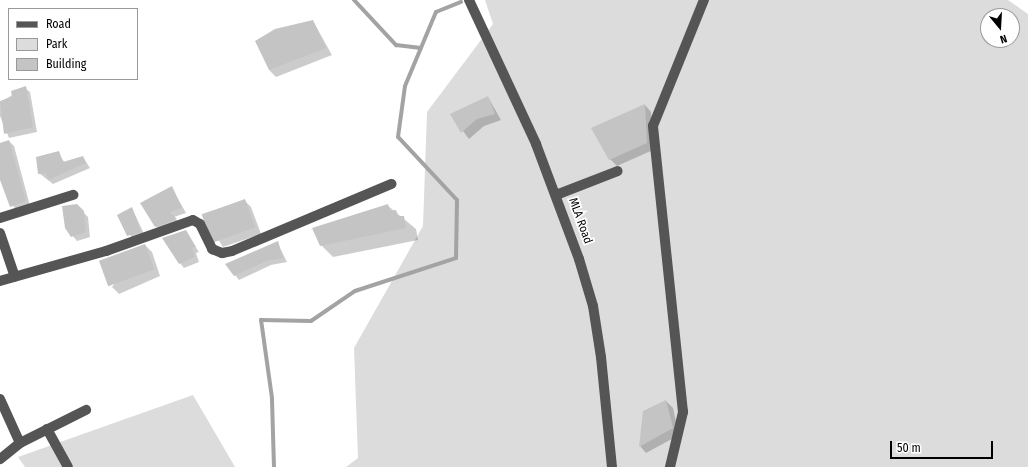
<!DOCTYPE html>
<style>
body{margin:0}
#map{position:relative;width:1028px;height:467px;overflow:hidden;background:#fff;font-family:"Fira Sans Condensed",sans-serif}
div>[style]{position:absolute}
.green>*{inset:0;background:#dcdcdc}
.shadow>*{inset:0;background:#0003}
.stream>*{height:4px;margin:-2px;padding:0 2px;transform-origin:2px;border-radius:2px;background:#a3a3a3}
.building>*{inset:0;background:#c4c4c4;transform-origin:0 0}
.minor>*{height:10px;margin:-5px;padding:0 5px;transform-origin:5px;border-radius:5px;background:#555}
span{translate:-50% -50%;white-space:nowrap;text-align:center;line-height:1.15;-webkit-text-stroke:3.5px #fff;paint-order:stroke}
.street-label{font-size:12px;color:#000}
.legend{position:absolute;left:8px;top:8px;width:130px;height:72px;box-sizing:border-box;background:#fff;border:1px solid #999;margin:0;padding:5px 7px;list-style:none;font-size:12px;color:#000}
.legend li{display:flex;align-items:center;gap:8px;height:20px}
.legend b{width:20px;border:1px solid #999}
.north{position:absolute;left:980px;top:8px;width:40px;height:40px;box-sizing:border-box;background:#fff;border:1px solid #999;border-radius:50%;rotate:162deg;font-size:11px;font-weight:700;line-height:16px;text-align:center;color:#000}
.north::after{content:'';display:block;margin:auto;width:14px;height:18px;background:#000;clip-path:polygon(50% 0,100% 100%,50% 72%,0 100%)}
.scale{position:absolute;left:890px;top:441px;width:103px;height:18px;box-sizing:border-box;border:2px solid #000;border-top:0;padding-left:5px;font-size:12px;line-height:14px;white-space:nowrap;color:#000;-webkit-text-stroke:3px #fff;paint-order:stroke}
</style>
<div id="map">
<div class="green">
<i style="clip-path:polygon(evenodd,485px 0,1008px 0,1028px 14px,1028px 467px,346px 467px,358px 458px,354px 348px,423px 226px,427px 112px,493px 24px,485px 0,988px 16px,1012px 16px,1012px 40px,988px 40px,988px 16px)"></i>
<i style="clip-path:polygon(193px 395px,235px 467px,25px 467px,18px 457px)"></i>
</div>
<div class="shadow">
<i style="clip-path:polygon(313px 21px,332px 55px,276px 77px,269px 70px)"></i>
<i style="clip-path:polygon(25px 88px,30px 92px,37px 132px,9px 138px,0 116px,0 102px)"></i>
<i style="clip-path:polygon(488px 97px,501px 120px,484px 126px,469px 139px,451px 115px)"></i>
<i style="clip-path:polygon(645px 105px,651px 112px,653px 150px,617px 166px,610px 159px)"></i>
<i style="clip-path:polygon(9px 141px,14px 146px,30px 206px,16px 211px,0 177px,0 144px)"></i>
<i style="clip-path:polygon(58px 153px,65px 163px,83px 157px,90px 168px,53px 184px,39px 173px)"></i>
<i style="clip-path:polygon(172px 188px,186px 213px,174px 217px,180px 224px,161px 231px,156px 226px)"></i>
<i style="clip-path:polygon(244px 200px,251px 207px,261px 234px,223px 247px,202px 214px)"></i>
<i style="clip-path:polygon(76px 205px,88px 217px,90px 237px,77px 241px,66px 228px)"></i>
<i style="clip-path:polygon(387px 205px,416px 229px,418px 240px,333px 257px,321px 245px)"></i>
<i style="clip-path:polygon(132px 208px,145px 236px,133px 240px,119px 216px)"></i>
<i style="clip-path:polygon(185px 231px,199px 252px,196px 253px,199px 262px,184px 268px,180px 263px)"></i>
<i style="clip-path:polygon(277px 242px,287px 262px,271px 265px,239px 280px,235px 275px)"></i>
<i style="clip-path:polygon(145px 245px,152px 252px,160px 276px,119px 294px,112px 287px)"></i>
<i style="clip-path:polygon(666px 401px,673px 408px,679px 435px,646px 453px,640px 446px)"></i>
</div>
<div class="stream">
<i style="left:354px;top:0;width:62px;rotate:47deg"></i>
<i style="left:396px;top:45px;width:25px;rotate:7deg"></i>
<i style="left:274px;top:467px;width:69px;rotate:-91.7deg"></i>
<i style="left:272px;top:398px;width:79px;rotate:-98deg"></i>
<i style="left:261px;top:320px;width:50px;rotate:1.1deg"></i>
<i style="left:311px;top:321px;width:53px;rotate:-34.3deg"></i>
<i style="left:355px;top:291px;width:106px;rotate:-18.1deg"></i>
<i style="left:456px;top:258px;width:58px;rotate:-89deg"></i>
<i style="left:457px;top:200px;width:86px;rotate:-133.1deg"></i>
<i style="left:398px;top:137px;width:51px;rotate:-82.2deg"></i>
<i style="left:405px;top:86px;width:80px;rotate:-67.3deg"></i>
<i style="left:436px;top:12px;width:27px;rotate:-22deg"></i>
</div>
<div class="building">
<i style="clip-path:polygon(313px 20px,326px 48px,269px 70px,255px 41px,275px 29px)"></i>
<i style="clip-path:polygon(26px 86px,33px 127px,4px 134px,0 101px,12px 97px,11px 91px)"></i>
<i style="clip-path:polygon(488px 96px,495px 114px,477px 119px,461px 133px,450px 114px)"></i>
<i style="clip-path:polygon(645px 104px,647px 143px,609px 160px,591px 128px)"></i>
<i style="clip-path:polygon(9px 140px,26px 201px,10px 207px,0 180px,0 143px)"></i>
<i style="clip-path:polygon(59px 151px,63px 162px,83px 156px,86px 163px,48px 180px,46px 173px,38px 174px,36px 157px)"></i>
<i style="clip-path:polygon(172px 186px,182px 208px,170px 212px,177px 219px,155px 227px,140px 203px)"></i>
<i style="left:245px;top:199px;width:30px;height:46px;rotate:70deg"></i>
<i style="clip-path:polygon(77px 204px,84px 211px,86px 232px,71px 237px,65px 228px,62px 206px)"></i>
<i style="clip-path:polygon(388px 204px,390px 211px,396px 210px,398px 216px,404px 216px,406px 228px,320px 246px,312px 228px)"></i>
<i style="clip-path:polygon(132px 207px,141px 232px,127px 236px,117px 215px)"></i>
<i style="clip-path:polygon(186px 230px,196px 247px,192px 248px,195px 257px,179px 264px,162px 238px)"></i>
<i style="clip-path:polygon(278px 241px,283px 258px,266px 261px,234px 276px,225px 264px)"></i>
<i style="left:145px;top:244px;width:27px;height:49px;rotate:70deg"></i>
<i style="clip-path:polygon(666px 400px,673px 428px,639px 447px,643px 411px)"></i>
</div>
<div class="minor">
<i style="left:469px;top:0;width:159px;rotate:65deg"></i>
<i style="left:536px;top:144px;width:123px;rotate:69.5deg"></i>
<i style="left:579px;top:259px;width:49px;rotate:73.4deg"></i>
<i style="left:593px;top:306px;width:52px;rotate:81.1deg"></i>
<i style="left:601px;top:357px;width:111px;rotate:84.3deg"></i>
<i style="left:556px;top:195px;width:66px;rotate:-21.2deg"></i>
<i style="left:0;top:218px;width:77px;rotate:-17.5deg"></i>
<i style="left:0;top:233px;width:46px;rotate:71.2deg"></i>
<i style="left:0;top:281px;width:110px;rotate:-15.8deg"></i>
<i style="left:106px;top:251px;width:92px;rotate:-19.6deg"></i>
<i style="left:193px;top:220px;width:8px;rotate:30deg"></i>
<i style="left:200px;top:224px;width:28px;rotate:64deg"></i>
<i style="left:212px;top:249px;width:11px;rotate:22deg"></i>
<i style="left:222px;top:253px;width:10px;rotate:-11deg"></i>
<i style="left:232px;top:251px;width:173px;rotate:-22.8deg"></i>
<i style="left:0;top:399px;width:48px;rotate:65.6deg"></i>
<i style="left:20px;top:443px;width:26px;rotate:141deg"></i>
<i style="left:47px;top:429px;width:43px;rotate:61.1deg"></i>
<i style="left:20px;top:443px;width:74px;rotate:-26.6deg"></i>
<i style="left:670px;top:467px;width:57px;rotate:-76.7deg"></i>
<i style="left:683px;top:412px;width:288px;rotate:-96deg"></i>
<i style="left:653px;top:126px;width:136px;rotate:-68deg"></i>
</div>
<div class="street-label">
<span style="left:580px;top:221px;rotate:70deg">MLA Road</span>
</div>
<ul class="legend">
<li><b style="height:5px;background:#555"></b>Road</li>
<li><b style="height:11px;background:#dcdcdc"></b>Park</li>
<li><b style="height:11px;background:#c4c4c4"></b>Building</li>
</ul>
<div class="north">N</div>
<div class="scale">50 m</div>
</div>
